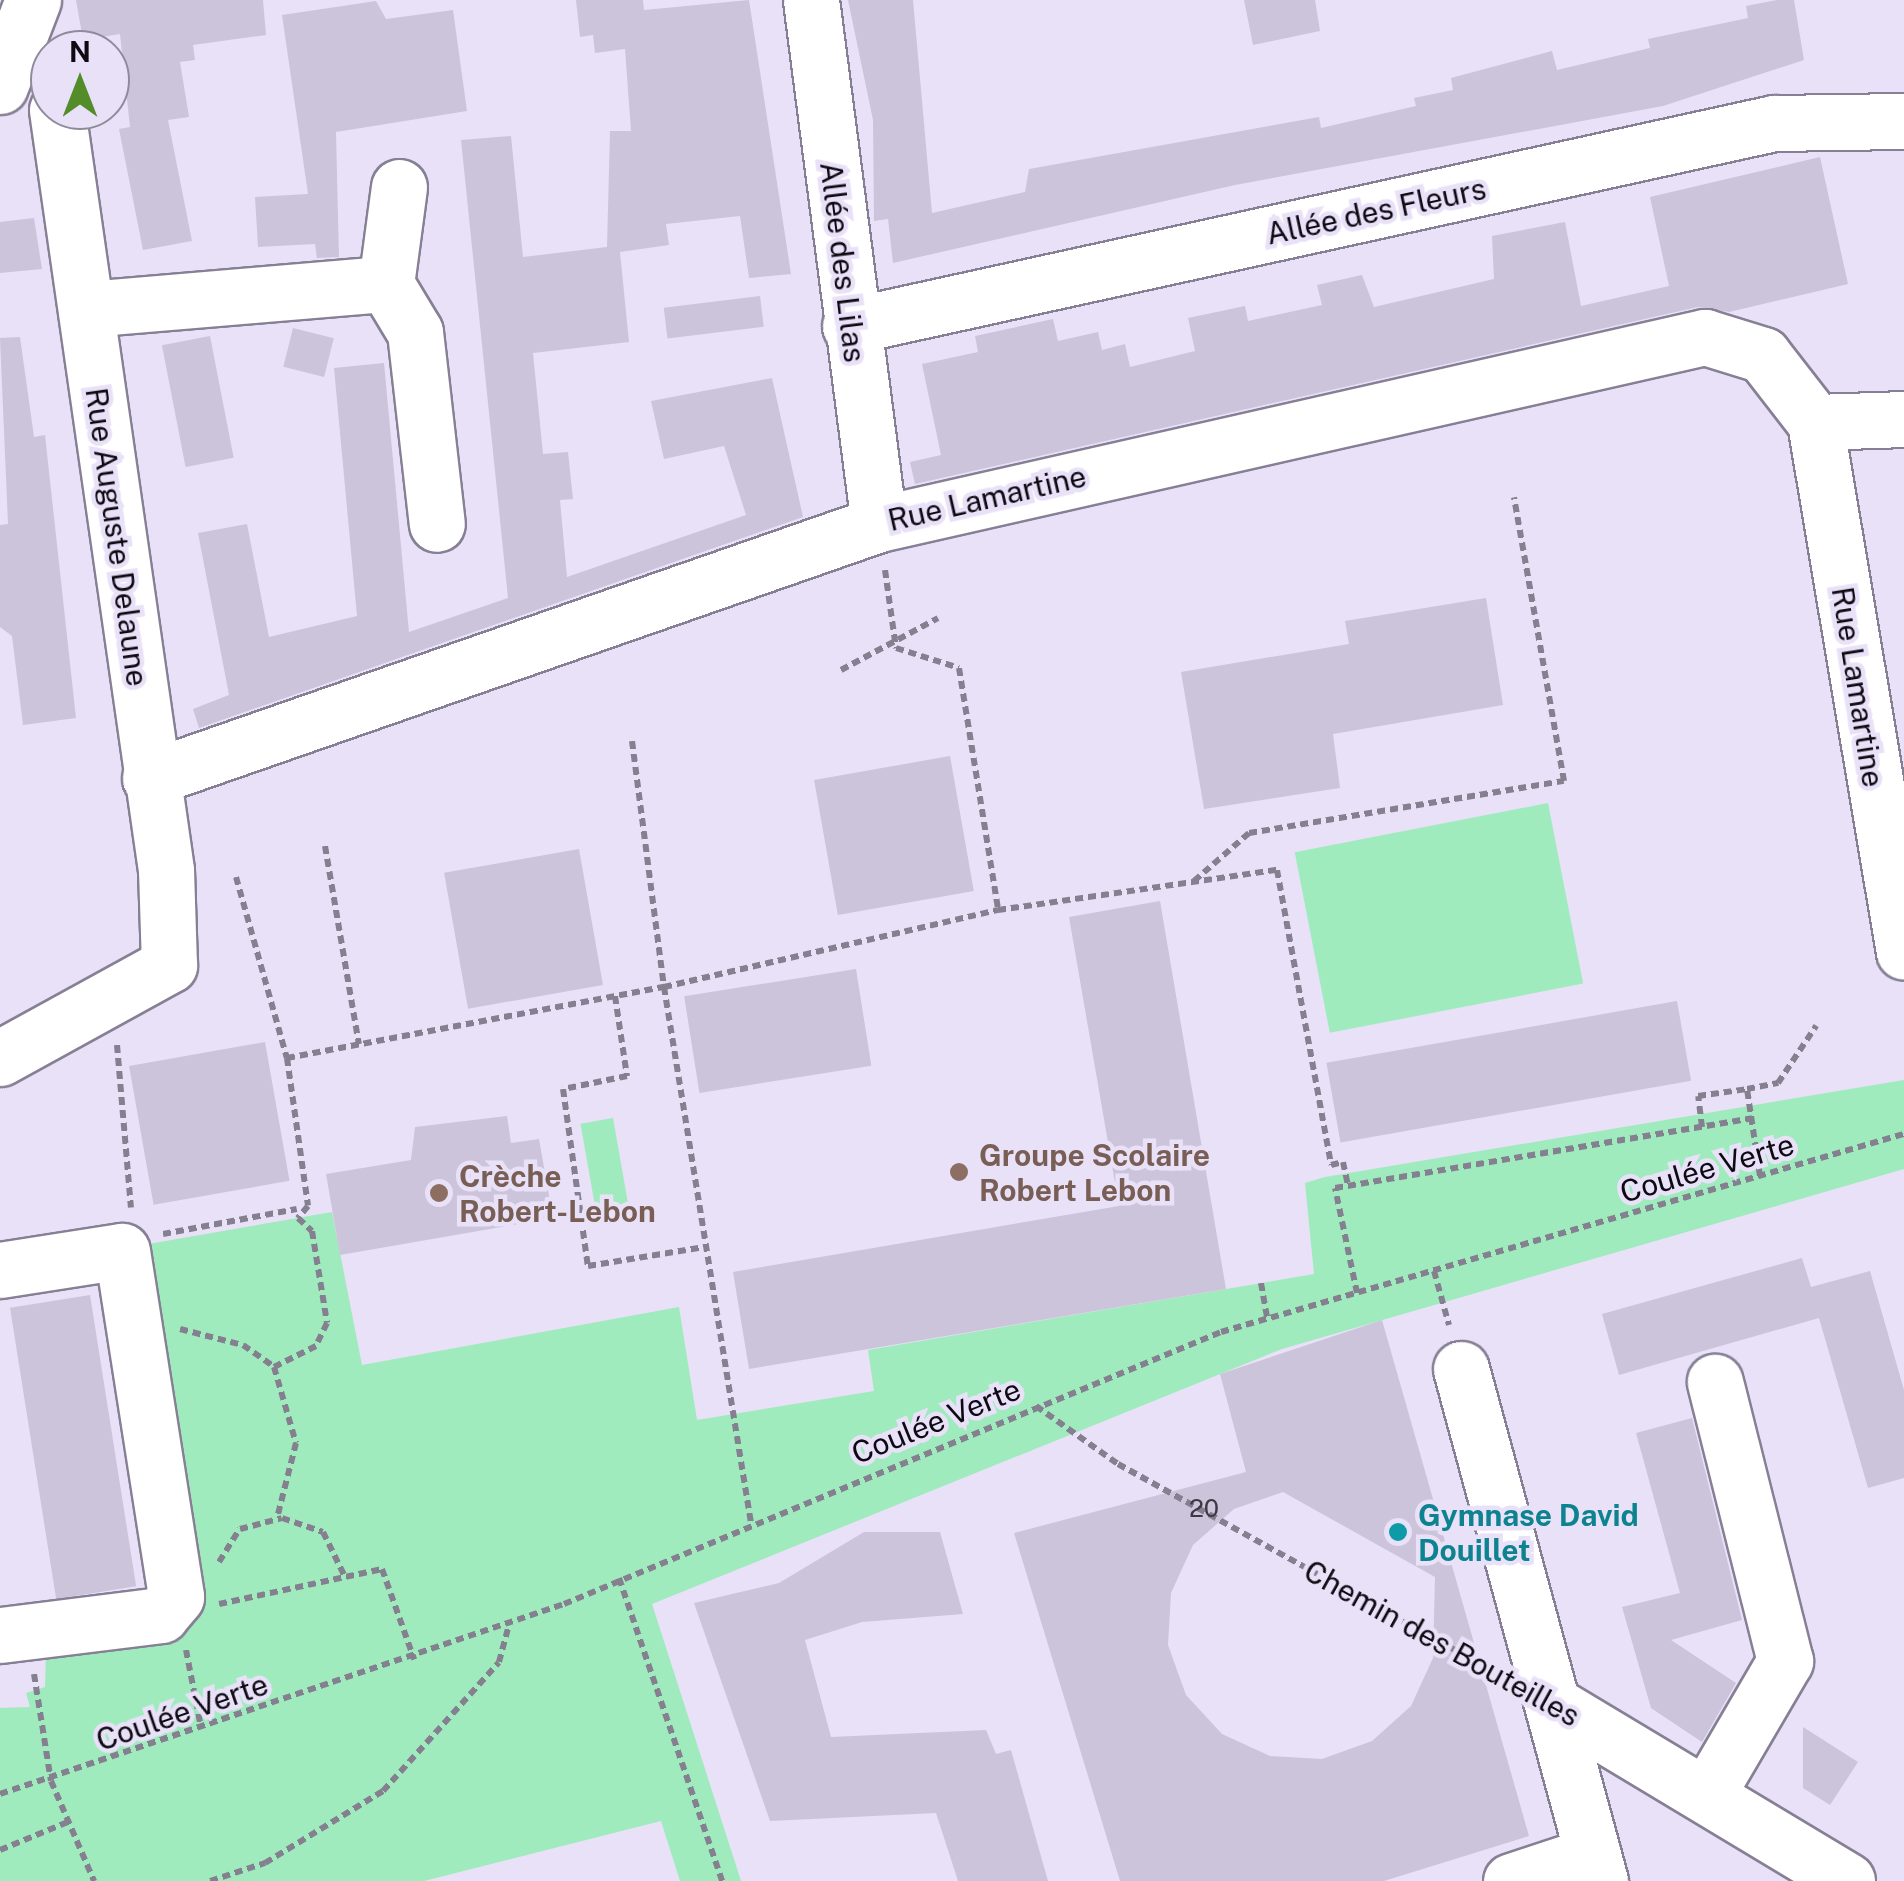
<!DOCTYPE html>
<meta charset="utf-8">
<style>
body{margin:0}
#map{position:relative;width:1904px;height:1881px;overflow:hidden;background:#e8e1f8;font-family:"Public Sans",sans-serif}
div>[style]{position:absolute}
.green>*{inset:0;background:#9febbd;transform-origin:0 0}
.building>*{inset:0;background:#ccc4db;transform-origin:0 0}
.path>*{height:6px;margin-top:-3px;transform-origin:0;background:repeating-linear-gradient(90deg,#858090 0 8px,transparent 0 13px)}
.roads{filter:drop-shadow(2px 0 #878095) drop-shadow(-2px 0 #878095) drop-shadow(0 2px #878095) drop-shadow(0 -2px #878095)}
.minor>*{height:55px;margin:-27.5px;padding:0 27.5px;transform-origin:27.5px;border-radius:27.5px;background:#fff}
.dots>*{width:28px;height:28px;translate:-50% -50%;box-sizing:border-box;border:5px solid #e8e1f8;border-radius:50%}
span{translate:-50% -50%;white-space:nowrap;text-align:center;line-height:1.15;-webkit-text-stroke:9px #e8e1f8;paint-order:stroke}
.number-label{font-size:25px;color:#3d3844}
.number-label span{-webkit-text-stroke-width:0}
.street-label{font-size:30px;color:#0d0a12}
.education-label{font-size:30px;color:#785e54;font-weight:700}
.left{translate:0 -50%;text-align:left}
.culture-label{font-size:30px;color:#0d838f;font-weight:700}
.north{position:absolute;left:30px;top:30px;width:100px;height:100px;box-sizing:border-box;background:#e8e1f8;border:2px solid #908b9c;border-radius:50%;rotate:0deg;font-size:28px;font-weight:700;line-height:40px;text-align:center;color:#0d0a12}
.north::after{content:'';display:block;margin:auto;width:35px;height:45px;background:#538c28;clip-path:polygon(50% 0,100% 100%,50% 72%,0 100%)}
</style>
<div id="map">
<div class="green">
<i style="left:1548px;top:803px;width:184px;height:258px;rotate:79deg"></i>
<i style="clip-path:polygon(1904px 1080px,1904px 1169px,1282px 1349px,652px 1604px,741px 1881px,680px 1881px,661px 1821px,424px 1881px,0 1881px,0 1708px,30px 1707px,26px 1693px,45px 1687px,46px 1648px,194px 1622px,131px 1247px,332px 1212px,362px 1365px,679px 1307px,697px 1420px,874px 1391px,868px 1350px,1314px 1274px,1305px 1183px,1325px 1177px)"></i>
<i style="left:613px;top:1118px;width:100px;height:33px;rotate:80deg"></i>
</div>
<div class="building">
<i style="clip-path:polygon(76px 0,263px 0,266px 35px,193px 45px,195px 60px,180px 62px,189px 117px,168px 120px,192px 241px,143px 250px,119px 129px,130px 127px,120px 34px,83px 40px)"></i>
<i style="clip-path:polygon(576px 0,643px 0,644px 10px,749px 0,791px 274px,749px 278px,740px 216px,666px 224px,669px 245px,620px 252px,629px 342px,533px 353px,543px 454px,568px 452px,573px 499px,560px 500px,567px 577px,746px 515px,724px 446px,664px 459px,651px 401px,772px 378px,803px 517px,199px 728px,193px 709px,229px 695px,198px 533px,247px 524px,269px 637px,357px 616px,334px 368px,384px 363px,409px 632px,508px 598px,461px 140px,511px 136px,523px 257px,607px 247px,610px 131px,631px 131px,625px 49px,595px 53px,593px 35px,580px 37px)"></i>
<i style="clip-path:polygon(848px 0,913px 0,932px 213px,1025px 192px,1029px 169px,1319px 117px,1321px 128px,1416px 106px,1414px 98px,1453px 90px,1451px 78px,1552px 51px,1557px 70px,1650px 48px,1648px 39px,1748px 18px,1746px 6px,1777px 0,1794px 0,1804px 60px,1663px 106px,1235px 185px,893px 263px,888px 219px,874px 221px,873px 120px)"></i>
<i style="clip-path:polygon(1244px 0,1315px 0,1320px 31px,1253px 45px)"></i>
<i style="clip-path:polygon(376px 1px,386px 19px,453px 10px,467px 111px,336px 132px,339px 257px,317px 258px,315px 244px,258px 247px,255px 197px,308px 194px,282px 15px)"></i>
<i style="clip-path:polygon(1820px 157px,1848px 284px,1729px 312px,1698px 307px,915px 484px,910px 462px,941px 455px,922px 364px,978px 352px,975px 336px,1053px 319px,1058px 341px,1098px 332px,1102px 350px,1125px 344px,1130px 367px,1195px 351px,1188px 318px,1245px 306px,1248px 321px,1322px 305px,1317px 285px,1362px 275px,1374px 307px,1494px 279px,1492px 236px,1565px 222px,1581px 306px,1669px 286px,1650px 197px)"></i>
<i style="clip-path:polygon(34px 218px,42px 269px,0 273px,0 222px)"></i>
<i style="left:760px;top:296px;width:31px;height:97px;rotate:83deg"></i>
<i style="left:293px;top:328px;width:42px;height:40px;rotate:14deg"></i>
<i style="left:210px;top:336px;width:124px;height:49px;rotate:79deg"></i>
<i style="clip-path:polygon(20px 337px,34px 437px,45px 435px,76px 718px,23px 725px,12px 636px,0 627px,0 525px,8px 524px,0 338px)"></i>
<i style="clip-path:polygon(1486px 598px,1503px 705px,1333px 734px,1340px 788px,1204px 809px,1181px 672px,1349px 644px,1345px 621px)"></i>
<i style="left:950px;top:756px;width:137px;height:138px;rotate:80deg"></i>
<i style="left:579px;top:849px;width:138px;height:137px;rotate:80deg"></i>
<i style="clip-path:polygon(1160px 901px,1226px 1289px,749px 1369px,733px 1272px,1119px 1206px,1069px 917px)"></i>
<i style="left:856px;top:969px;width:98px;height:174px;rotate:81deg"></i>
<i style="left:1677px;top:1001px;width:81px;height:356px;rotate:80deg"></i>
<i style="left:265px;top:1042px;width:141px;height:138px;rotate:80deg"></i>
<i style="clip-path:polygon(507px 1116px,511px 1143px,539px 1139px,553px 1218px,340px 1255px,326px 1174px,411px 1160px,415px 1127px)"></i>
<i style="clip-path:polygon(1802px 1258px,1811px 1287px,1870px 1271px,1904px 1390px,1904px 1478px,1868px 1488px,1819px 1318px,1619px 1375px,1602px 1314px)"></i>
<i style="left:90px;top:1295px;width:295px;height:81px;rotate:81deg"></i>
<i style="clip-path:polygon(evenodd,1382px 1320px,1529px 1836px,1384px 1881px,1120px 1881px,1014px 1533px,1246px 1472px,1220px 1374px,1382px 1320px,1283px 1492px,1435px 1577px,1433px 1658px,1411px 1706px,1372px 1741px,1322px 1759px,1270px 1756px,1222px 1734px,1186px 1695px,1168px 1645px,1171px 1593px,1193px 1545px,1234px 1509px,1283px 1492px)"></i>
<i style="clip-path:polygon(1692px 1418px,1742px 1620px,1671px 1640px,1736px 1683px,1702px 1742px,1651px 1708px,1622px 1607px,1680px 1593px,1636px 1433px)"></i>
<i style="clip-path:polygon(864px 1532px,940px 1532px,963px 1614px,862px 1622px,805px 1640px,831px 1737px,986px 1730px,996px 1754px,1011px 1750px,1048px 1881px,958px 1881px,936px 1813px,770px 1821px,694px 1603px,779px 1583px)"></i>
<i style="clip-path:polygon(1803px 1727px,1858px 1762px,1830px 1805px,1803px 1788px)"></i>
</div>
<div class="path">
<i style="left:885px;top:570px;width:79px;rotate:82deg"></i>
<i style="left:896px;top:648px;width:66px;rotate:17.6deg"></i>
<i style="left:959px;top:668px;width:245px;rotate:80.8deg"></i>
<i style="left:841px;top:670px;width:110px;rotate:-28.2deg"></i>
<i style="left:632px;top:741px;width:248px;rotate:82.6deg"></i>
<i style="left:664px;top:987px;width:343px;rotate:-13deg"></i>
<i style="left:998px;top:910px;width:282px;rotate:-8.2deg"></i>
<i style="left:1277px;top:870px;width:300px;rotate:79.6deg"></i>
<i style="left:1331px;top:1165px;width:12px;rotate:-14deg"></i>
<i style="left:1343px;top:1162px;width:25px;rotate:78deg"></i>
<i style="left:325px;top:846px;width:201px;rotate:80.3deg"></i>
<i style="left:236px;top:877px;width:188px;rotate:74.3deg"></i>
<i style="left:287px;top:1058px;width:149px;rotate:81.9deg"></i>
<i style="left:308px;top:1206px;width:16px;rotate:130deg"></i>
<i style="left:298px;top:1218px;width:19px;rotate:43deg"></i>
<i style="left:312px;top:1231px;width:93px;rotate:80.7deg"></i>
<i style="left:327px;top:1323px;width:25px;rotate:116deg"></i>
<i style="left:316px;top:1346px;width:47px;rotate:153.4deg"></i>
<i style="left:274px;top:1367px;width:79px;rotate:73.9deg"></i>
<i style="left:296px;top:1443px;width:77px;rotate:104.2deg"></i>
<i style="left:1194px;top:881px;width:73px;rotate:-41.1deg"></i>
<i style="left:1249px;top:833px;width:319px;rotate:-9.4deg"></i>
<i style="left:1564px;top:781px;width:288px;rotate:-100deg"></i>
<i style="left:615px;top:996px;width:81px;rotate:81.5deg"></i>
<i style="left:627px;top:1076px;width:65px;rotate:168.5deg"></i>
<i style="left:563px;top:1089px;width:179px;rotate:82deg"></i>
<i style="left:588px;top:1266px;width:118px;rotate:-9.3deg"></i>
<i style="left:117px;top:1045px;width:163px;rotate:85.1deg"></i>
<i style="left:287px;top:1058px;width:384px;rotate:-10.7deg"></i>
<i style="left:664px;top:987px;width:543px;rotate:80.78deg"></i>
<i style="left:1702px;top:1127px;width:31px;rotate:-97deg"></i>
<i style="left:1698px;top:1096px;width:49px;rotate:-8.1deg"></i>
<i style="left:1760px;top:1176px;width:88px;rotate:-98.5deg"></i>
<i style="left:1747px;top:1089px;width:32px;rotate:-11deg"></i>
<i style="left:1778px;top:1083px;width:69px;rotate:-56.3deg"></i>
<i style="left:163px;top:1234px;width:136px;rotate:-10.6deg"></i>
<i style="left:1434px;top:1271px;width:56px;rotate:74.5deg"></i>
<i style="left:1261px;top:1283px;width:36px;rotate:80deg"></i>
<i style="left:1357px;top:1293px;width:107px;rotate:-101.8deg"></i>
<i style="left:1335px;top:1188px;width:423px;rotate:-9.5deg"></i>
<i style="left:180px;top:1329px;width:65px;rotate:14.3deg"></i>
<i style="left:243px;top:1345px;width:38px;rotate:35deg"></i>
<i style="left:1036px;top:1406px;width:100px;rotate:35.3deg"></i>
<i style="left:1118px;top:1464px;width:431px;rotate:28.9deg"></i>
<i style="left:219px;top:1562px;width:39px;rotate:-58deg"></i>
<i style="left:240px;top:1529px;width:43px;rotate:-14.7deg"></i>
<i style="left:282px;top:1518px;width:43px;rotate:18.9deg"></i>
<i style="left:323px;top:1532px;width:50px;rotate:63.9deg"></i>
<i style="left:619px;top:1578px;width:320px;rotate:71.2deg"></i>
<i style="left:219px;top:1604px;width:167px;rotate:-12.1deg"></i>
<i style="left:382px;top:1569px;width:96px;rotate:70.4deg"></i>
<i style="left:186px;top:1650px;width:78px;rotate:79deg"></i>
<i style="left:34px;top:1674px;width:108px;rotate:81deg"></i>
<i style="left:51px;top:1781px;width:109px;rotate:66.7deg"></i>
<i style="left:0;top:1794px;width:595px;rotate:-18.62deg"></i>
<i style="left:564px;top:1604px;width:711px;rotate:-22.49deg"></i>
<i style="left:1221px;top:1332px;width:711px;rotate:-16.17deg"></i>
<i style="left:0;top:1850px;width:74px;rotate:-22.4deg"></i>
<i style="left:210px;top:1881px;width:58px;rotate:-18.1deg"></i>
<i style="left:265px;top:1863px;width:138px;rotate:-31.4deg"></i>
<i style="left:383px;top:1791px;width:173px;rotate:-48deg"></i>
<i style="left:499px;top:1662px;width:39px;rotate:-75deg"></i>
</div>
<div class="roads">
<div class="minor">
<i style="left:811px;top:0;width:528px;rotate:82.61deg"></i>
<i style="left:0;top:86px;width:92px;rotate:-69deg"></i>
<i style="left:399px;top:187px;width:98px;rotate:97.6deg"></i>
<i style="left:386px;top:284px;width:56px;rotate:58.9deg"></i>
<i style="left:415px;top:332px;width:193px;rotate:83.5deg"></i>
<i style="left:86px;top:309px;width:301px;rotate:-4.8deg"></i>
<i style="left:850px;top:326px;width:946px;rotate:-12.39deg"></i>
<i style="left:1774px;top:123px;width:130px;rotate:-0.9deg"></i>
<i style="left:1815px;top:422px;width:89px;rotate:-1.9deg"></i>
<i style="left:150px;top:778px;width:772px;rotate:-19.21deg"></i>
<i style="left:879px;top:524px;width:847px;rotate:-12.76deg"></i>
<i style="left:1705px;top:337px;width:61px;rotate:17.2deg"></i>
<i style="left:1763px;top:355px;width:85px;rotate:52.2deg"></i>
<i style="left:1815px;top:422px;width:537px;rotate:80.47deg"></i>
<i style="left:0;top:1058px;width:193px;rotate:-28.8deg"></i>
<i style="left:169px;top:965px;width:95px;rotate:-91.8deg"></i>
<i style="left:166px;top:870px;width:768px;rotate:-98.16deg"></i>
<i style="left:0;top:1270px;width:123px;rotate:-8.9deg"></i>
<i style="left:122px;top:1251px;width:350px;rotate:81.1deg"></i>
<i style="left:176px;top:1597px;width:23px;rotate:130deg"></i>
<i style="left:161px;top:1615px;width:162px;rotate:172.9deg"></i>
<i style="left:1461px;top:1369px;width:531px;rotate:74.81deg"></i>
<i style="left:1553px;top:1704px;width:343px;rotate:31deg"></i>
<i style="left:1709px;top:1791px;width:151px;rotate:-59.7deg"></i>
<i style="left:1785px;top:1661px;width:288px;rotate:-104.1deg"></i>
<i style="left:1511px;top:1881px;width:86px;rotate:-18.2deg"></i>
</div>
</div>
<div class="dots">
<i style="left:959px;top:1172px;background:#8d6e63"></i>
<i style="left:439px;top:1193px;background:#8d6e63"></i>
<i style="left:1398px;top:1532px;background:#0f9aa8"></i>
</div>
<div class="number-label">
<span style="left:1204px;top:1508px">20</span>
</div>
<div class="street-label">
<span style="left:1376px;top:211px;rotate:-12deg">Allée des Fleurs</span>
<span style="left:843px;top:262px;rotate:83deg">Allée des Lilas</span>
<span style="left:987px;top:498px;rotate:-13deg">Rue Lamartine</span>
<span style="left:117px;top:537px;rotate:82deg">Rue Auguste Delaune</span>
<span style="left:1858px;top:687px;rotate:81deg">Rue Lamartine</span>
<span style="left:1707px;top:1168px;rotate:-16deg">Coulée Verte</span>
<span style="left:936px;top:1421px;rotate:-22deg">Coulée Verte</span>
<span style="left:1442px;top:1643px;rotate:29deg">Chemin des Bouteilles</span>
<span style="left:182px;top:1712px;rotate:-19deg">Coulée Verte</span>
</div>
<div class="education-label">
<span class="left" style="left:979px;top:1172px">Groupe Scolaire<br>Robert Lebon</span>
<span class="left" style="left:459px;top:1193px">Crèche<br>Robert-Lebon</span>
</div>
<div class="culture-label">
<span class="left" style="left:1418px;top:1532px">Gymnase David<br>Douillet</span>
</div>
<div class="north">N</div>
</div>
